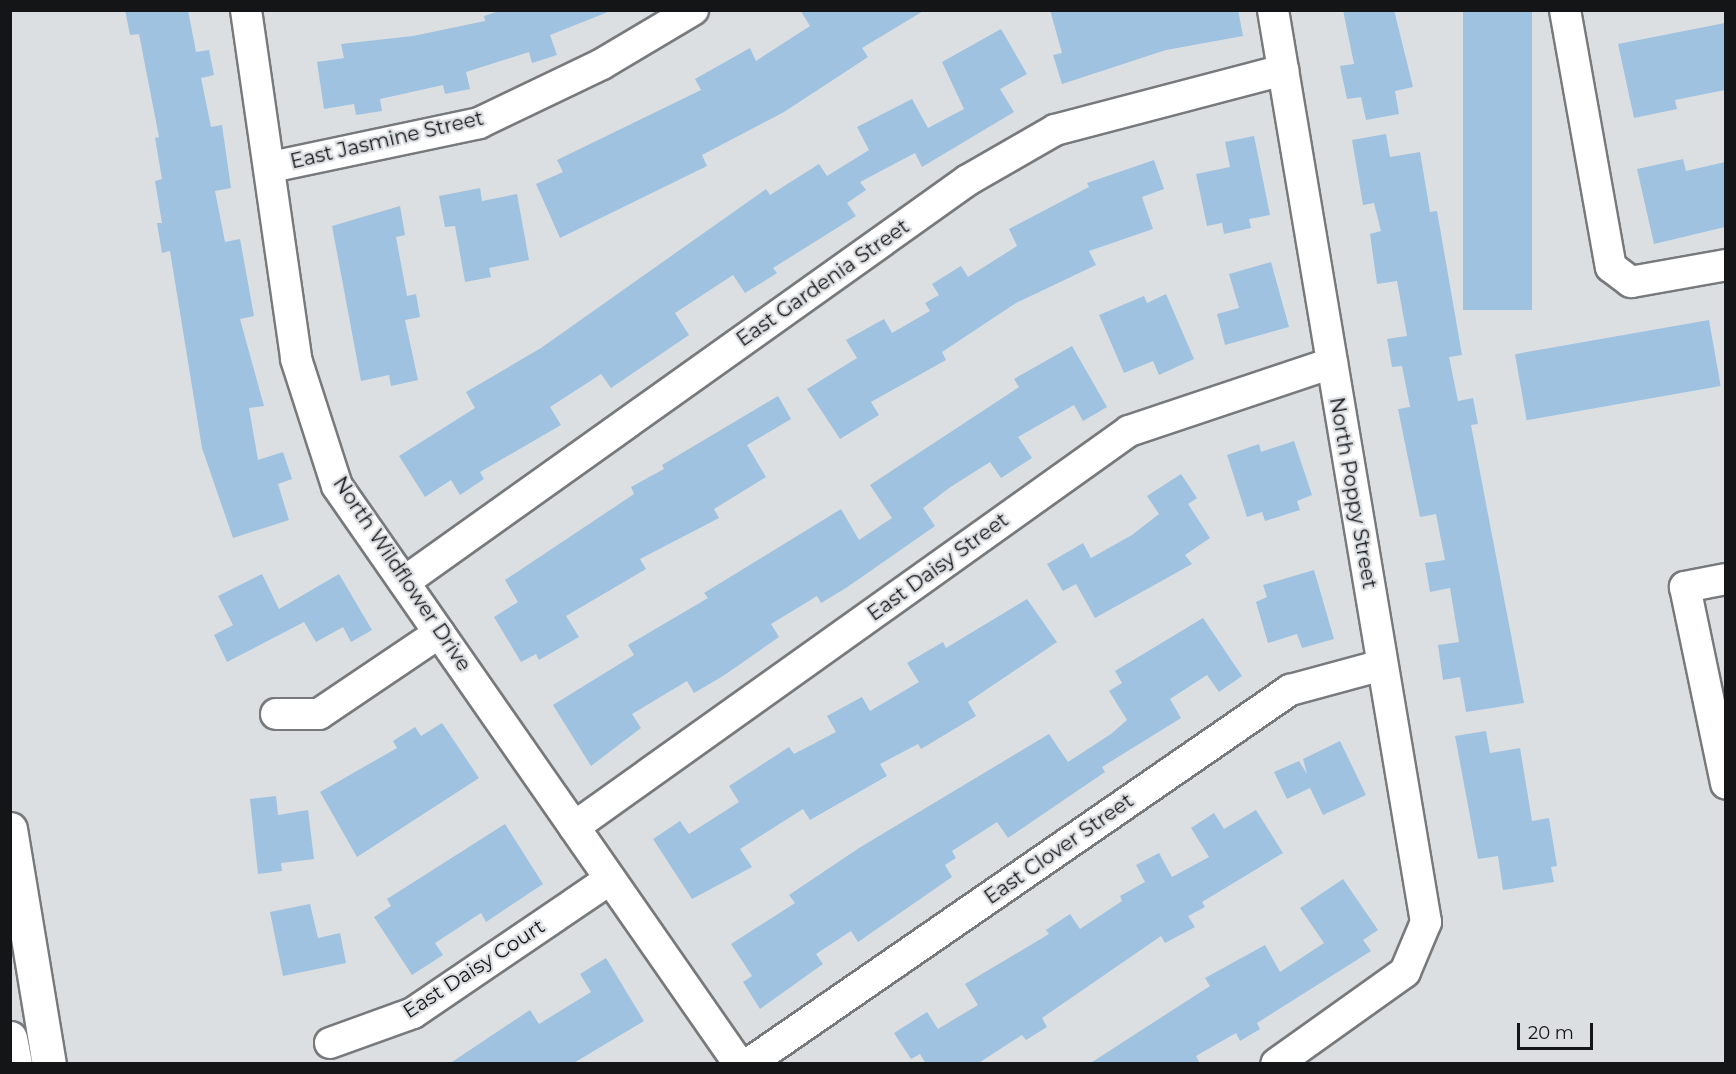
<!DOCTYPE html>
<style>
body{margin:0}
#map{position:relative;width:1736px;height:1074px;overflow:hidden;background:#dcdfe2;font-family:Montserrat,sans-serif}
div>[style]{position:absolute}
.building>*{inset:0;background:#9ec2e0;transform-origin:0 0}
.roads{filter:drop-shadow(2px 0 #777a7c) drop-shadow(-2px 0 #777a7c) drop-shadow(0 2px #777a7c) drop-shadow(0 -2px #777a7c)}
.minor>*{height:30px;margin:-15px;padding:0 15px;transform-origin:15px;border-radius:15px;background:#fff}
.tertiary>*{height:33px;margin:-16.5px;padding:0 16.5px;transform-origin:16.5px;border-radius:16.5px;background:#fff}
span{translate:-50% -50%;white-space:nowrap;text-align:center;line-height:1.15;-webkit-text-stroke:4.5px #dcdfe2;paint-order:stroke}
.street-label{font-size:20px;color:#141516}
.frame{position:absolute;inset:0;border:12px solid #141516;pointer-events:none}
.scale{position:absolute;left:1517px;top:1023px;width:76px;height:27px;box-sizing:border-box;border:3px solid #141516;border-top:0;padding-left:8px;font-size:18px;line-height:21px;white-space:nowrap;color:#141516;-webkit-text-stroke:4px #dcdfe2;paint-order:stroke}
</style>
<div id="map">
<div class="building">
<i style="clip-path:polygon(125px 10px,188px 10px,196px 52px,209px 50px,214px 75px,201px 78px,211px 127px,222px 125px,231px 188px,215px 191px,225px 242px,240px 239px,254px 316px,240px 319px,264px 406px,249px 408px,258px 460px,283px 452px,292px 479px,278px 484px,289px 520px,233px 538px,202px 448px,170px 251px,162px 253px,157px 223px,162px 223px,155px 181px,162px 179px,155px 138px,159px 137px,139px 34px,130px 35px)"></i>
<i style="clip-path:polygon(502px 10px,608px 12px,550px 35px,557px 55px,532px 63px,529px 52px,466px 72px,470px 89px,445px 94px,443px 85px,380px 99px,382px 111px,356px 115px,354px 104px,324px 109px,317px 62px,344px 58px,341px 44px,413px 36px,485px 21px,484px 16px)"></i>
<i style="clip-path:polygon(800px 10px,925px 10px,862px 48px,868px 57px,784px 112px,702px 155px,707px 166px,560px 238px,536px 184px,563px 172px,557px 160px,701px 90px,695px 79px,750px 48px,756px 61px,810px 26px)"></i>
<i style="clip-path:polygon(1050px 10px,1238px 10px,1243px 36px,1166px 50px,1062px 84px,1053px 55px,1062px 53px)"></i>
<i style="clip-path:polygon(1343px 10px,1394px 10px,1413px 87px,1395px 91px,1399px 114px,1366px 120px,1361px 97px,1347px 99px,1340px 66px,1354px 64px)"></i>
<i style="left:1463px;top:10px;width:69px;height:300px"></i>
<i style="clip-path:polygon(1725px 23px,1725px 90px,1675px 100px,1677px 109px,1634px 118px,1618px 44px)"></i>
<i style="clip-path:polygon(1001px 29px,1027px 74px,1000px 89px,1014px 112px,922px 167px,915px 153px,860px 182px,866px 190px,847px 203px,856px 216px,773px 268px,777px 273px,745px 293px,733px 275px,675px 313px,689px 335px,611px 388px,601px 374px,550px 407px,561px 425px,480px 472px,484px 479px,460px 495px,451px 480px,425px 497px,399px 456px,475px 408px,466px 392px,541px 348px,766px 189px,770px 195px,819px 164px,827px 176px,869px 150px,857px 127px,912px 99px,928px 128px,964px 109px,942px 62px)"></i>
<i style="clip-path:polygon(1386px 134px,1390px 157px,1420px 152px,1430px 212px,1437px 211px,1462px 355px,1449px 357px,1458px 401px,1473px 398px,1478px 424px,1471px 425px,1524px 703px,1466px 712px,1460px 677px,1443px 680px,1438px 645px,1459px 642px,1450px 588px,1430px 592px,1425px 563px,1445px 560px,1436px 514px,1420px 517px,1398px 409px,1410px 407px,1402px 366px,1392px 367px,1387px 339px,1407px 336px,1397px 281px,1377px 284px,1370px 234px,1381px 231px,1374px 203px,1363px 205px,1352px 140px)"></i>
<i style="clip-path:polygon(1254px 136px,1270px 215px,1249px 219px,1251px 228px,1224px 234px,1222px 223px,1207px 226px,1196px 174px,1230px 167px,1225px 142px)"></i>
<i style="clip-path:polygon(1683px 159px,1686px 171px,1725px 162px,1725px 227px,1654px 244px,1637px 169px)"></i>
<i style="clip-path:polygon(1154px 160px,1164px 189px,1142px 197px,1153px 229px,1089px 251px,1096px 265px,1016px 303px,942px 352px,946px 360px,871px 402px,879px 415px,840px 439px,807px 389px,857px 358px,846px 340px,884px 319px,892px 333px,930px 311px,925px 303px,939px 295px,932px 284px,961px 266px,968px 277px,1017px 246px,1009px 229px,1089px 187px,1087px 183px)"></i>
<i style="clip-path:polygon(480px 188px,482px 201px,517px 194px,529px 260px,489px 268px,491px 277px,465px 282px,455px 226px,445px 227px,439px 196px)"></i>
<i style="clip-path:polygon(400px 206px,405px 235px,396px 237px,407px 296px,416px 294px,420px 317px,405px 320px,418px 380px,391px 386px,389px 375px,361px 381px,332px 226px)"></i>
<i style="clip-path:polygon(1271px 262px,1289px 327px,1225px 345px,1217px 314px,1239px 308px,1229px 274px)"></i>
<i style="clip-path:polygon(1166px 294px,1194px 359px,1159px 375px,1153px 361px,1124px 373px,1099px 315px,1144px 296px,1147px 303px)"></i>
<i style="left:1709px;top:320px;width:67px;height:197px;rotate:80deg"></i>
<i style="clip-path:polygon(1072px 346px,1107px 407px,1083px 421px,1074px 405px,1018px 437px,1032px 458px,1001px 478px,990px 462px,949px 488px,923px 508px,935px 526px,846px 588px,821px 603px,817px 596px,771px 624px,779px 637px,723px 676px,694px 693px,687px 681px,632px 714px,641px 728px,591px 766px,553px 705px,634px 655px,628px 645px,708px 598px,704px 593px,841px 509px,859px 540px,892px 518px,870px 485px,1019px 387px,1014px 379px)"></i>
<i style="clip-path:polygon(778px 396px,791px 419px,747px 445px,766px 477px,714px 509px,719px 518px,640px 559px,646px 569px,566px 616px,579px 637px,539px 660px,536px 654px,521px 662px,494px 617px,518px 602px,505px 580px,634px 494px,631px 487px,664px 469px,662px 465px)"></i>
<i style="clip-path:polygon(1294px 441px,1312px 495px,1297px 501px,1300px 510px,1265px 521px,1262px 512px,1247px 517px,1227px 455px,1259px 444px,1261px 452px)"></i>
<i style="clip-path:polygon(1181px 474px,1197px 498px,1188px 504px,1210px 538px,1185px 555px,1192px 564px,1095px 618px,1076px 584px,1063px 591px,1047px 564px,1083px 543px,1091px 558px,1132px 535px,1159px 514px,1147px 496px)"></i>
<i style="clip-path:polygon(1314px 570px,1334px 639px,1302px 648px,1297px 634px,1268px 643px,1256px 602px,1267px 597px,1263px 585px)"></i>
<i style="clip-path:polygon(262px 574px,279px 609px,339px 574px,372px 630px,351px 642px,343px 627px,316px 642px,304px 622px,227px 662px,214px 635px,233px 625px,218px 596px)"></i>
<i style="clip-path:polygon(1027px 599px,1057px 642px,968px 702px,976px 716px,921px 749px,918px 744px,880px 764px,887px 776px,810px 820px,803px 809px,740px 849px,752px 867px,692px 899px,653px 839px,680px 821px,689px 834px,739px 802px,729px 786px,789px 747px,794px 754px,836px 732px,827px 716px,862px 697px,870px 711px,919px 682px,907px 663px,943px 642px,946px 648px)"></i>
<i style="clip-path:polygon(1203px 618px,1242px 676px,1219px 692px,1207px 675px,1170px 699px,1181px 718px,1102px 767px,1105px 772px,1008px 838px,997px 822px,952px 851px,956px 858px,945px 865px,952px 877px,858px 942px,851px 931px,816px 954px,823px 964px,760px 1009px,743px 982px,752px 976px,731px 944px,795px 903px,789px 895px,859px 848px,1049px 734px,1068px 762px,1111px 734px,1127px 720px,1109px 691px,1122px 683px,1115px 671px)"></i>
<i style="clip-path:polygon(442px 723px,479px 778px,357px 857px,320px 792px,397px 748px,393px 741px,415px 727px,421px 736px)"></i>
<i style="clip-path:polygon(1486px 731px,1490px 753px,1520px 748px,1532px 821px,1549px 818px,1557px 866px,1551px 867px,1554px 882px,1503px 890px,1498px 856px,1478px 859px,1455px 736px)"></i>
<i style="clip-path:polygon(1340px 741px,1366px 795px,1323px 815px,1310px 788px,1287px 799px,1274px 772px,1299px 761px,1307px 774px,1303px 759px)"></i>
<i style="clip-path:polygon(276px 796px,278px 815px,308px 810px,314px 859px,281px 863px,282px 871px,258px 874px,250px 799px)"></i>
<i style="clip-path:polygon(1256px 810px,1283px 853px,1202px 902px,1205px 907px,1188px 916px,1195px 927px,1165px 943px,1161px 936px,1042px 1018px,1047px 1027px,1026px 1040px,1022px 1035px,977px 1064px,926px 1064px,920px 1054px,911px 1059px,894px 1033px,927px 1012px,938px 1029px,978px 1005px,965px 984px,1049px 934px,1046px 930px,1070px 914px,1080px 929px,1122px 901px,1120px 896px,1145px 882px,1136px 865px,1159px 853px,1172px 877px,1209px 857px,1191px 828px,1214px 813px,1224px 829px)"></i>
<i style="clip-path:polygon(505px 824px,543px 884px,486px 922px,481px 913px,435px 943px,443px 955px,412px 975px,374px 917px,391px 906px,387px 899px)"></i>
<i style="clip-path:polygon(1343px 879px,1378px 930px,1363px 940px,1371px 951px,1257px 1023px,1260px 1029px,1240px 1041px,1236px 1033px,1196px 1056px,1200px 1064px,1089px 1064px,1210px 986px,1205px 978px,1265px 945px,1280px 972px,1324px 943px,1300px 908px)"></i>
<i style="clip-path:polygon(310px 904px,318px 938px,340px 933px,346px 963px,283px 976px,270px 912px)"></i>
<i style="clip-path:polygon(606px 958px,644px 1021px,572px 1064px,449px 1064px,530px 1010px,539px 1024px,591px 992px,580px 974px)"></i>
</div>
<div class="roads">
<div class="minor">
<i style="left:246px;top:10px;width:353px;rotate:81.8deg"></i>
<i style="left:296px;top:359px;width:133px;rotate:72.1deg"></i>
<i style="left:337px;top:486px;width:704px;rotate:55.18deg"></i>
<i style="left:1273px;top:10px;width:925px;rotate:80.48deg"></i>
<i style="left:1426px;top:922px;width:54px;rotate:112.8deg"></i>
<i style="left:1405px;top:972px;width:158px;rotate:144.5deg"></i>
<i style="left:1565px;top:10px;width:261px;rotate:79.9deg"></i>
<i style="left:1611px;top:267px;width:25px;rotate:37deg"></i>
<i style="left:1631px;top:282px;width:97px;rotate:-10.1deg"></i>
<i style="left:271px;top:167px;width:213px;rotate:-11.9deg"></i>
<i style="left:479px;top:123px;width:136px;rotate:-25.6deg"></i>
<i style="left:602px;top:64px;width:106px;rotate:-30.7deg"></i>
<i style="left:1726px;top:579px;width:42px;rotate:169deg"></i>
<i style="left:1685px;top:587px;width:201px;rotate:78.2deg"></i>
<i style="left:404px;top:582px;width:693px;rotate:-35.48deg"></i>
<i style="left:968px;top:180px;width:100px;rotate:-29.9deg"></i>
<i style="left:1055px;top:130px;width:236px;rotate:-14.7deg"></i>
<i style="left:276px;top:714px;width:43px"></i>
<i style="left:319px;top:714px;width:145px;rotate:-34deg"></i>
<i style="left:574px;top:827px;width:682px;rotate:-35.51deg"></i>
<i style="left:1129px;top:431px;width:214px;rotate:-18.5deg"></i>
<i style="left:330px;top:1043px;width:88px;rotate:-19.9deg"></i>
<i style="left:413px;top:1013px;width:238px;rotate:-34.2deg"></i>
<i style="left:748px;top:1064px;width:659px;rotate:-34.61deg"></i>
<i style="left:1290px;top:690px;width:95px;rotate:-15.2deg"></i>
</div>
<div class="tertiary">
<i style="left:10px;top:829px;width:238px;rotate:80.6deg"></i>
<i style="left:10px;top:1038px;width:26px;rotate:79deg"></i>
</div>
</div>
<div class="street-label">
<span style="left:387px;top:140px;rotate:-13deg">East Jasmine Street</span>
<span style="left:823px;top:283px;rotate:-35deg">East Gardenia Street</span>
<span style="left:1353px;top:493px;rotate:80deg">North Poppy Street</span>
<span style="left:938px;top:567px;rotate:-36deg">East Daisy Street</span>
<span style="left:402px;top:574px;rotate:56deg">North Wildflower Drive</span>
<span style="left:1059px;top:849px;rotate:-35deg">East Clover Street</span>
<span style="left:474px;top:969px;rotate:-33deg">East Daisy Court</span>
</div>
<div class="frame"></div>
<div class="scale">20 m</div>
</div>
